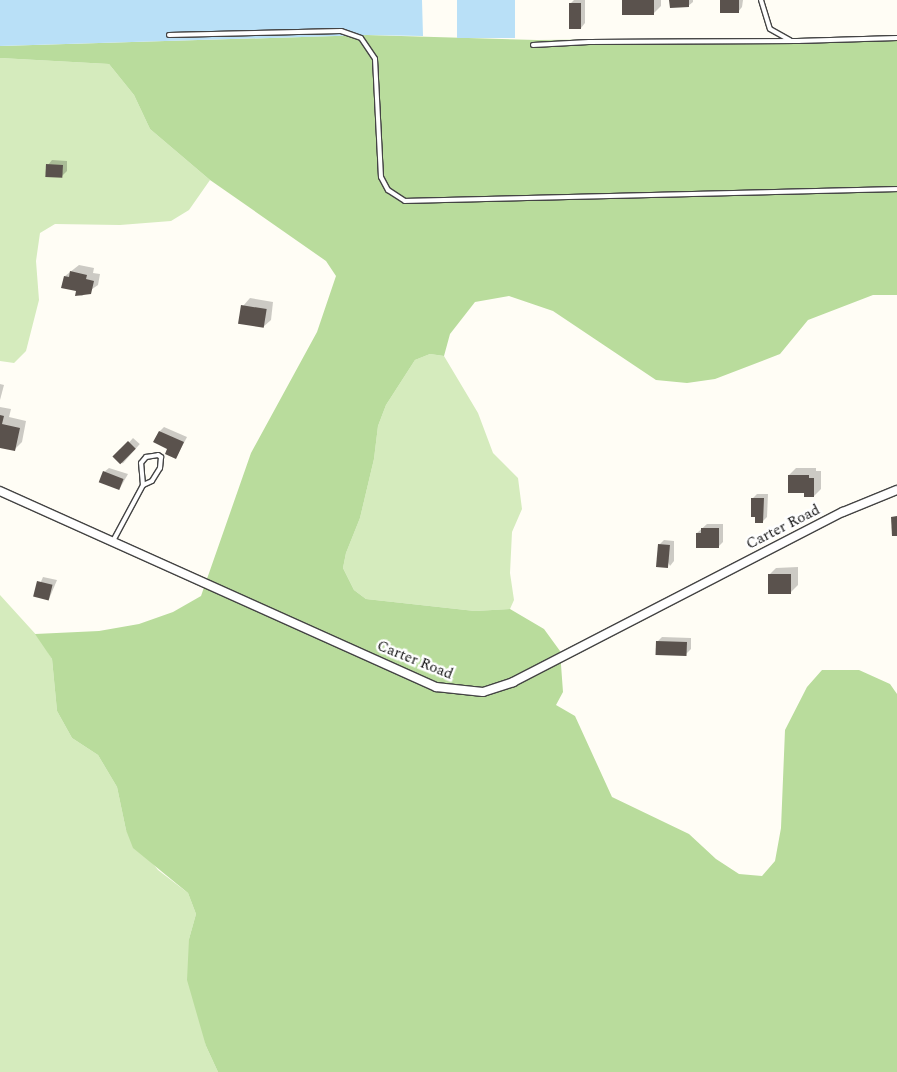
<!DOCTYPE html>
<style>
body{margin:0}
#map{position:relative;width:897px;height:1072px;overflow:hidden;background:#fffdf5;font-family:Spectral,serif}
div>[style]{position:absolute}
.green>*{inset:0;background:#d5ebbd}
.forest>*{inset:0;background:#b9dc9c}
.water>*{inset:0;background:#b9e0f7;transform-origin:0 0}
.shadow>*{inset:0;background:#0003;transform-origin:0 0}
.building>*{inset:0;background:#5a524d;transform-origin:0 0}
.roads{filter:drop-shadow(1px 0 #444) drop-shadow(-1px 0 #444) drop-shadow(0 1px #444) drop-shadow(0 -1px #444)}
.service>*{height:4px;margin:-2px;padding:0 2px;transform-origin:2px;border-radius:2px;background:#fff}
.minor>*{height:8px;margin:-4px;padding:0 4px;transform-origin:4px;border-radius:4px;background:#fff}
span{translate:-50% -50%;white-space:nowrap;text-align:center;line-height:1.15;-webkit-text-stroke:5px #fff;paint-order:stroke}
.street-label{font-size:15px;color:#111}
</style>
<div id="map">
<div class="green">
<i style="clip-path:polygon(0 58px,109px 64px,134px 95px,150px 129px,210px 180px,189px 210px,171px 221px,120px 225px,55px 224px,40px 233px,36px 261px,39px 300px,26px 351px,14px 363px,0 361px)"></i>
<i style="clip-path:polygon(430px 354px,444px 356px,478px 413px,493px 453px,518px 478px,522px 509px,512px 532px,510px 573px,514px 600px,510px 609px,475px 611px,366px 599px,354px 590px,343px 568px,346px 553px,360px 518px,374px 459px,378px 426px,386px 405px,415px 360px)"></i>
<i style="clip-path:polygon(0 595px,40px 639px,52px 659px,57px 711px,72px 738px,98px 755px,117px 787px,126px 830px,158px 870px,188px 893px,196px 914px,189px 939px,206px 1046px,218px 1072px,0 1072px)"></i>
</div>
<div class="forest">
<i style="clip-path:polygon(367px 35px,537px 40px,897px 37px,897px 295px,873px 295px,808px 320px,780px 354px,715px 379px,687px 383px,656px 380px,553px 311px,509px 296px,475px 302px,450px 334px,444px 356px,430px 354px,415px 360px,386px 405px,378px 426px,374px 459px,360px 518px,346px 553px,343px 568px,354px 590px,366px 599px,475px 611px,510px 609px,544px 629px,560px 651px,563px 692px,556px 705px,575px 716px,612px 797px,689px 834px,716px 859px,739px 874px,762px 876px,775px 861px,781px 828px,785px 730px,807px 687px,822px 670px,859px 670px,890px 684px,897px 694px,897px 1072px,218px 1072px,206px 1046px,187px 980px,189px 939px,196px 914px,188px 893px,133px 848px,126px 830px,117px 787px,98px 755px,72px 738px,57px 711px,52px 659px,35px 634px,99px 631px,139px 624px,173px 612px,201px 596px,251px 453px,317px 332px,336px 276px,326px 261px,210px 180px,150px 129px,134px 95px,109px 64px,0 58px,0 46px)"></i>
</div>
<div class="water">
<i style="clip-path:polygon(0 0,422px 0,423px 36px,367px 35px,0 46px)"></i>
<i style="left:457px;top:0;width:58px;height:38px"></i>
</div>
<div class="shadow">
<i style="clip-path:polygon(574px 0,585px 0,585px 23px,581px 28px,570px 4px)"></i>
<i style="clip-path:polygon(624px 0,661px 0,661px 6px,654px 13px)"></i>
<i style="clip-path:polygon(671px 0,693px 0,693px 2px,688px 6px)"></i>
<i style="clip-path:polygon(722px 0,743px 0,742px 7px,738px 12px)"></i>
<i style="clip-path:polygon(52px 160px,67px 161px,67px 171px,62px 176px,48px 165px)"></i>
<i style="clip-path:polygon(79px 265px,94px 268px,93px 273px,100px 274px,98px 285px,82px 296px,77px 295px,78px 290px,65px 276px)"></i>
<i style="clip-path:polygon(250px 298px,273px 302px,271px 320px,263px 327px,243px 306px)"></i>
<i style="clip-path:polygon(0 384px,4px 385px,0 400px)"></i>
<i style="clip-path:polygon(0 407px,11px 409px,9px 417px,26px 421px,22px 442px,14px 450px,0 446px)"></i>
<i style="clip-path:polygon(164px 427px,187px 437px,176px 458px,160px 431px)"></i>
<i style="left:133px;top:438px;width:9px;height:26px;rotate:41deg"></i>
<i style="clip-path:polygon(109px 468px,128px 474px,120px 488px,104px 472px)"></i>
<i style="clip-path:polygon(796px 468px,816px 468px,816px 471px,821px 471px,821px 489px,814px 496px,789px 475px)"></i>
<i style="clip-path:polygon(757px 494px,768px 494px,767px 517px,763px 521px,752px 499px)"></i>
<i style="clip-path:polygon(707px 524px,723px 524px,723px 542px,718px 547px,697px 533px)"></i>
<i style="clip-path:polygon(664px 540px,674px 541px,674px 561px,670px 566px,659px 545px)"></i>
<i style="clip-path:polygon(798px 567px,798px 585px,791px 592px,769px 575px,776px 568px)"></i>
<i style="clip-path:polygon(43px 577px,57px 580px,49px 599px,35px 595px)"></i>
<i style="clip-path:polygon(662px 637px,691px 638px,691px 649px,686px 654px,657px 642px)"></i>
</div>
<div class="building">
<i style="left:622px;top:0;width:32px;height:15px"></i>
<i style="clip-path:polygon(669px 0,689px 0,689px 7px,670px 8px)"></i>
<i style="left:720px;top:0;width:19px;height:13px"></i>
<i style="left:569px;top:3px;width:12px;height:26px"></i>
<i style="left:46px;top:164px;width:17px;height:13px;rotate:3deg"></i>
<i style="clip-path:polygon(70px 271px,87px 275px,86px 279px,94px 281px,91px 294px,75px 296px,76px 291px,61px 288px,64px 276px,69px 277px)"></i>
<i style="left:241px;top:305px;width:26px;height:19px;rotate:9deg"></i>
<i style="clip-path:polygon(0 415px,4px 416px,2px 424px,20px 428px,15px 451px,0 448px)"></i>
<i style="clip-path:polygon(159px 431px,184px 442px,176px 459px,165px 454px,167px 449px,153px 442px)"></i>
<i style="left:128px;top:441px;width:11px;height:22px;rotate:45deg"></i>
<i style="left:103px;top:471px;width:22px;height:12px;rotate:21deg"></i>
<i style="clip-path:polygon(788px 475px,809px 475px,809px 478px,814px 478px,814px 497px,804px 497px,804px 493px,788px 493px)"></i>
<i style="clip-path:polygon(751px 498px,764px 498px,763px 523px,755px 523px,755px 517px,751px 517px)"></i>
<i style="clip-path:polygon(897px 516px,897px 536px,892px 536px,891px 517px)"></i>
<i style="clip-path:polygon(701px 528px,719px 528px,719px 548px,696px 548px,696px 533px,701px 533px)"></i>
<i style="left:658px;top:544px;width:12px;height:23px;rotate:5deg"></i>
<i style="left:768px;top:574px;width:23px;height:20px"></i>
<i style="left:37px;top:581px;width:16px;height:16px;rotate:14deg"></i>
<i style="left:656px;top:641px;width:31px;height:14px;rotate:2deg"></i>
</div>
<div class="roads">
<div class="service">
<i style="left:761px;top:0;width:30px;rotate:73deg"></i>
<i style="left:770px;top:29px;width:23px;rotate:29deg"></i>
<i style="left:169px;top:35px;width:172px;rotate:-1.3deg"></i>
<i style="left:341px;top:31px;width:21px;rotate:19deg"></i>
<i style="left:361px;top:38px;width:25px;rotate:56deg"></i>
<i style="left:375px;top:59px;width:118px;rotate:87.1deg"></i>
<i style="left:381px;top:177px;width:15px;rotate:62deg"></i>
<i style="left:388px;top:190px;width:20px;rotate:33deg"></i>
<i style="left:405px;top:201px;width:492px;rotate:-1.4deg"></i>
<i style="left:797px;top:41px;width:100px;rotate:-1.7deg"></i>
<i style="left:533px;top:45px;width:56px;rotate:-3.1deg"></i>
<i style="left:589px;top:42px;width:210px;rotate:-0.3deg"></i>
<i style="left:113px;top:541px;width:64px;rotate:-61.8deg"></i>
<i style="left:143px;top:485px;width:22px;rotate:-95deg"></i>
<i style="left:141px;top:463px;width:8px;rotate:-50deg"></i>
<i style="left:146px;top:457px;width:12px;rotate:-9deg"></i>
<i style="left:158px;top:455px;width:4px;rotate:34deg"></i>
<i style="left:161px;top:457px;width:11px;rotate:95deg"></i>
<i style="left:160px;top:468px;width:15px;rotate:122deg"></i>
<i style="left:152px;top:481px;width:10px;rotate:156deg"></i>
</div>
<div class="minor">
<i style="left:0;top:491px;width:478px;rotate:24.2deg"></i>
<i style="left:436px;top:687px;width:47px;rotate:6.1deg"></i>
<i style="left:483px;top:692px;width:32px;rotate:-18deg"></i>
<i style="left:513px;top:682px;width:371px;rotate:-27.3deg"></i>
<i style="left:843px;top:512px;width:58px;rotate:-22.2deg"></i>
</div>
</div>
<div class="street-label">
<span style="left:783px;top:527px;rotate:-27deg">Carter Road</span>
<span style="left:415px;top:660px;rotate:22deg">Carter Road</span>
</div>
</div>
